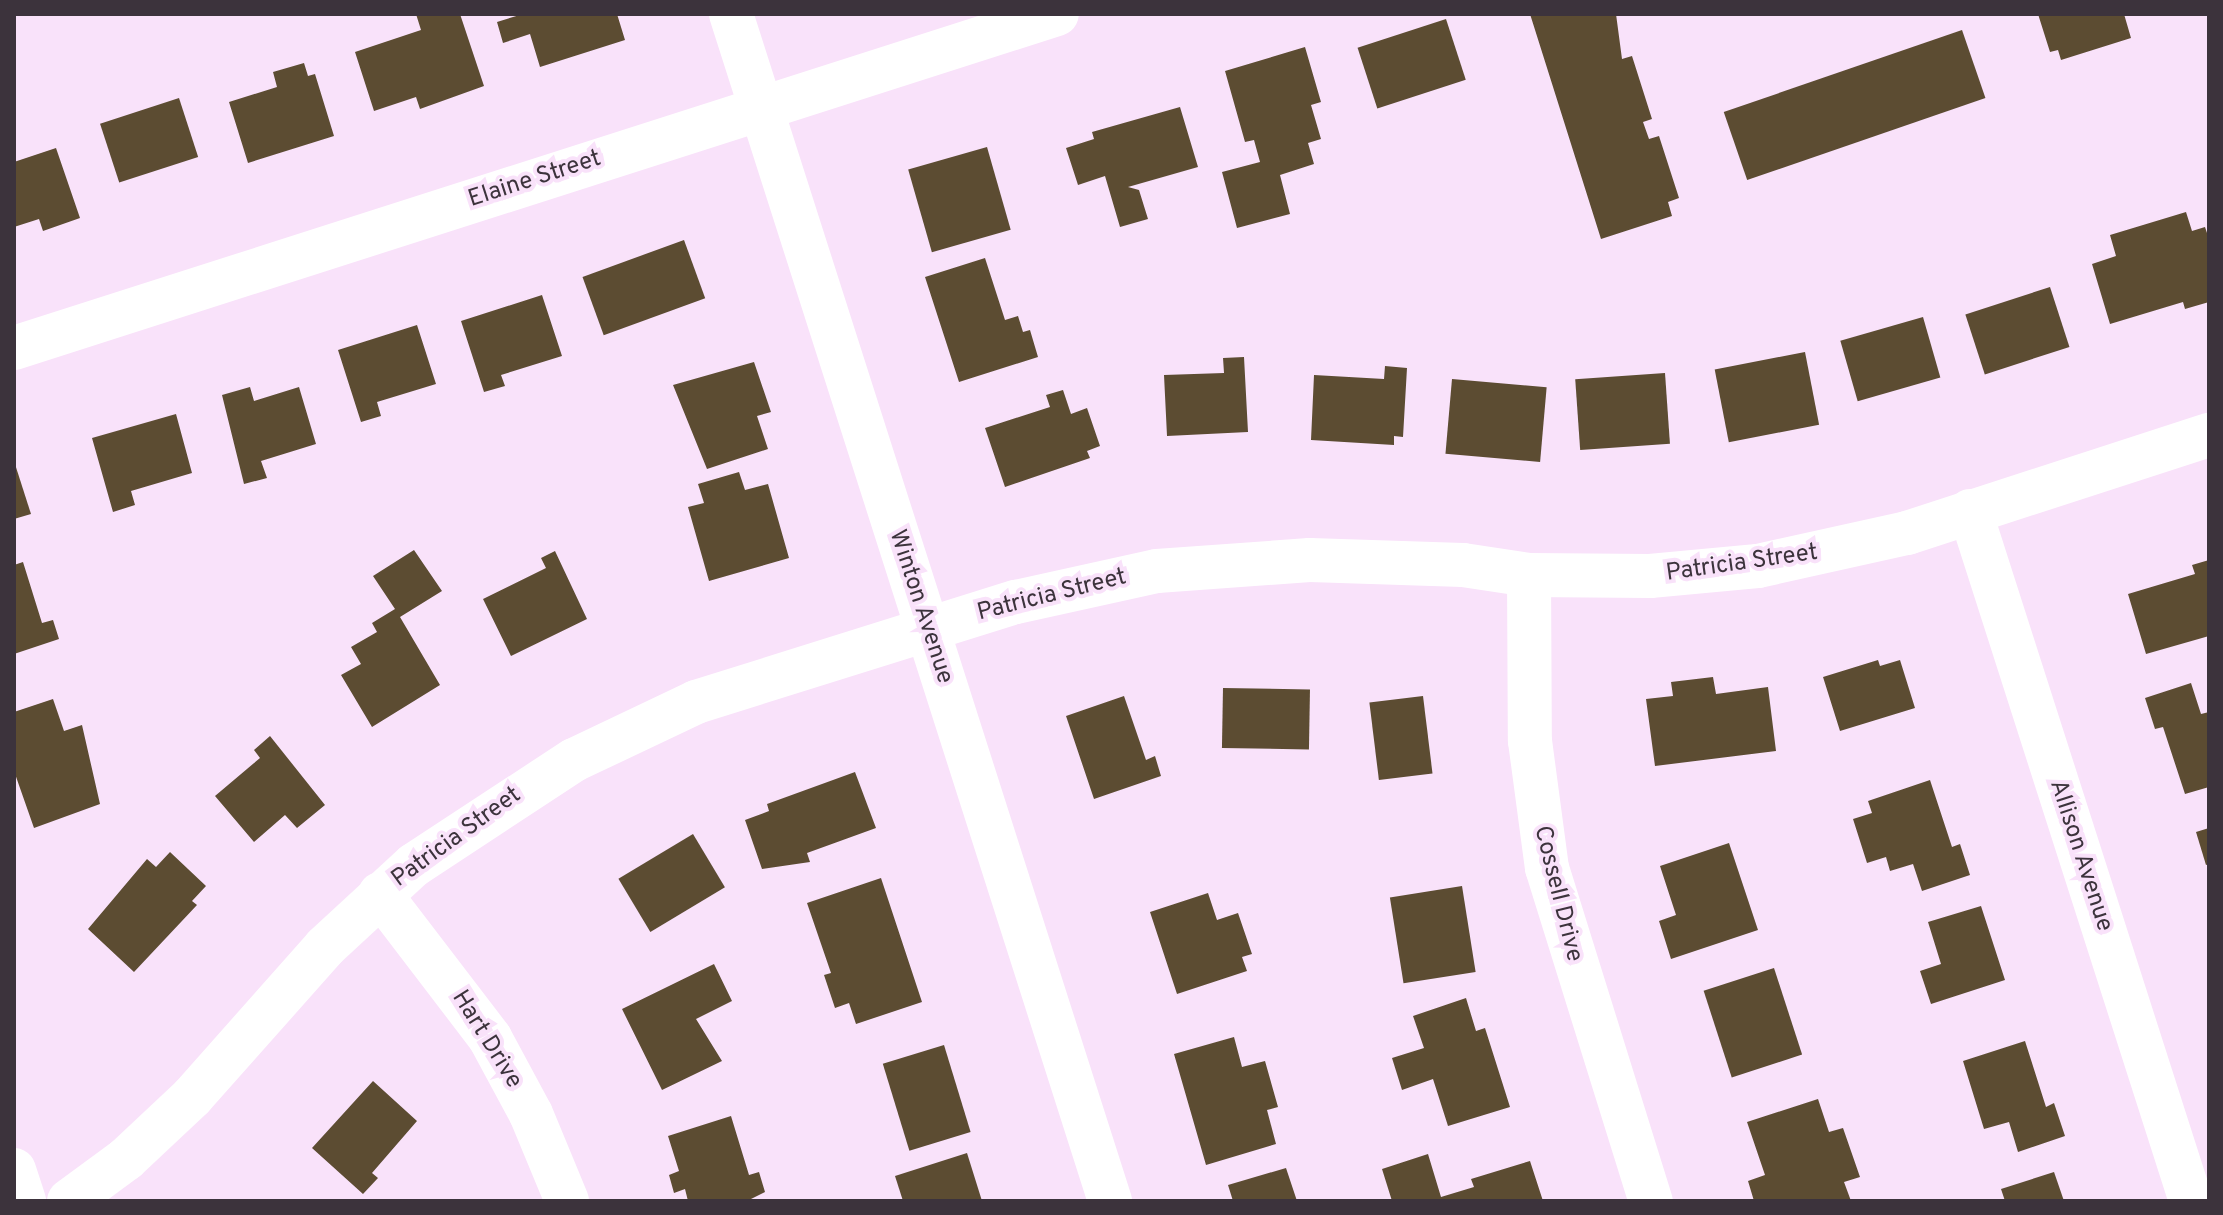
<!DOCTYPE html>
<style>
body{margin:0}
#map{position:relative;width:2223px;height:1215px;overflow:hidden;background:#f9e2fa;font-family:Overpass,sans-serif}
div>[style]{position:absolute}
.building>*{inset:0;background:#5c4c32;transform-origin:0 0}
.minor>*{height:44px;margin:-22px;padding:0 22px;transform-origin:22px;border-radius:22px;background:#fff}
span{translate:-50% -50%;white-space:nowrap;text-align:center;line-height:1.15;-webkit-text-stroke:8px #f9e2fa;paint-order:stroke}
.street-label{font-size:24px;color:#3c333c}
.frame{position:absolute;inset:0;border:16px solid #3c333c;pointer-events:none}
</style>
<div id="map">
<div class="building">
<i style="clip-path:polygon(416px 14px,460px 14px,484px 86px,420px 109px,416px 97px,374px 111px,355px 52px,421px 30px)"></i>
<i style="clip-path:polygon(523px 14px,617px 14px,625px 40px,540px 67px,530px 34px,503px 43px,497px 22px)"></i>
<i style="clip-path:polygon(1530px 14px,1616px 14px,1622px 59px,1632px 56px,1652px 119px,1643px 122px,1649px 139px,1659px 136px,1679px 198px,1668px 202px,1672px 216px,1601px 239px)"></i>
<i style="clip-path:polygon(2038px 14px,2124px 14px,2131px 38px,2061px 60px,2058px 50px,2050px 52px)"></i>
<i style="left:1446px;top:19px;width:64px;height:93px;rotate:72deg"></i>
<i style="left:1962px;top:30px;width:72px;height:252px;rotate:71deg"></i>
<i style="clip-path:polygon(1305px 47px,1321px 102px,1311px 105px,1321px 139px,1308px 143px,1314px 164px,1280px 175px,1290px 214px,1237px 228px,1222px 172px,1260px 162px,1254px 140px,1245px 142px,1225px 71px)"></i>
<i style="clip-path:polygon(304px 63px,308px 76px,315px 74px,334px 136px,248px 163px,229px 102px,277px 87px,273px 72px)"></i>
<i style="left:179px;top:98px;width:62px;height:83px;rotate:72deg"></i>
<i style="clip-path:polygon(1180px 107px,1198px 167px,1128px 187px,1139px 190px,1148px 219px,1120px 227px,1105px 176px,1078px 185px,1066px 148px,1094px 139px,1092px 132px)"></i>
<i style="left:987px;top:147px;width:86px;height:82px;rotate:74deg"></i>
<i style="clip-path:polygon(56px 148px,80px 218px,43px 231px,39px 219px,14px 227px,14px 162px)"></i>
<i style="clip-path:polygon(2186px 212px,2192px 231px,2205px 227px,2209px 239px,2209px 302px,2185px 309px,2183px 302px,2110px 324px,2092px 264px,2116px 256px,2110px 235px)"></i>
<i style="left:684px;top:240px;width:62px;height:108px;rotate:70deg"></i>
<i style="clip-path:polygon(985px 258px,1005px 320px,1018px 316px,1023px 332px,1030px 330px,1038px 357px,959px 382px,925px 277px)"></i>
<i style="left:2050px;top:287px;width:63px;height:89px;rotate:72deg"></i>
<i style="clip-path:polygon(542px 295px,562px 356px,501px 375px,505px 386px,484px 392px,461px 321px)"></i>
<i style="left:1923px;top:317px;width:63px;height:86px;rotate:74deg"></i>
<i style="clip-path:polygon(417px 325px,436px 384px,377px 402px,381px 416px,361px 422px,338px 350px)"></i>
<i style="left:1805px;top:352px;width:74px;height:92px;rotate:79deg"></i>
<i style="clip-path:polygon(1244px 357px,1248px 432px,1167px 436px,1164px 375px,1224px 373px,1223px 358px)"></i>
<i style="clip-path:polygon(754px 362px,771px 412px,757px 416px,768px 449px,707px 469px,673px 385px)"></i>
<i style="clip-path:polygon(1385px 366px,1407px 368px,1403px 437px,1394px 436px,1394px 445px,1311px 440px,1314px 375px,1384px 379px)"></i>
<i style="left:1665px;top:373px;width:71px;height:90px;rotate:86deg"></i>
<i style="left:1452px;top:379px;width:95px;height:75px;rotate:5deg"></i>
<i style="clip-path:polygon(250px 387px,254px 401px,299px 387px,316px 444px,261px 461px,267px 478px,244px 484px,222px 395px)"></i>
<i style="clip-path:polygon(1063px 390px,1071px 414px,1087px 408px,1100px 446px,1087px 451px,1090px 458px,1005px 487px,985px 428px,1050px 407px,1046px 395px)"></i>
<i style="clip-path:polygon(176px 414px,192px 473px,131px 491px,135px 505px,113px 512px,92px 438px)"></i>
<i style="clip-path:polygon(14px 461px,31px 514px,14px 519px)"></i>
<i style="clip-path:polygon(739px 472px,745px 490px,768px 484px,789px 558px,709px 581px,688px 507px,704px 503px,698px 484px)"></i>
<i style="clip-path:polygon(414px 550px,442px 591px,400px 617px,440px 685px,372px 727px,341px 675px,361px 664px,351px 647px,377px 632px,372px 623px,395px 609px,373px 576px)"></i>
<i style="clip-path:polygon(555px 551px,587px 619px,511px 656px,483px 599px,546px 568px,541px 558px)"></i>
<i style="clip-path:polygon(2209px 560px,2209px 636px,2146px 654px,2128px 594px,2195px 574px,2192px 565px)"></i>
<i style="clip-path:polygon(23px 562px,42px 623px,53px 620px,59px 639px,14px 654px,14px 565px)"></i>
<i style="clip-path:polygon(1878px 660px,1880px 666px,1900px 660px,1915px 708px,1840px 731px,1823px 677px)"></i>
<i style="clip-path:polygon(1713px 677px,1716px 694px,1768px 687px,1776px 751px,1655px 766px,1646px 699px,1673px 696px,1671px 682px)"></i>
<i style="clip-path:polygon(2191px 683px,2201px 714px,2209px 712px,2209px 787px,2185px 794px,2163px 727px,2155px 729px,2145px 698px)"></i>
<i style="left:1223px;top:688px;width:87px;height:60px;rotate:1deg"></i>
<i style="clip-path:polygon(1124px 696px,1146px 760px,1155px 756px,1161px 776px,1094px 799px,1066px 716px)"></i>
<i style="left:1423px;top:696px;width:78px;height:54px;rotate:83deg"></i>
<i style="clip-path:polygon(53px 699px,64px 731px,82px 725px,100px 804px,34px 828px,14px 771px,14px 712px)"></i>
<i style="clip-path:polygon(270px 736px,325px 805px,297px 828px,285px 815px,254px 842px,215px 796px,260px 758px,254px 750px)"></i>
<i style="clip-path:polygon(855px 772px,876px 828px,807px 853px,810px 862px,762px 869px,745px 820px,769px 811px,767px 804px)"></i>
<i style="clip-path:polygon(1930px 780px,1952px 847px,1960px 844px,1970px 875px,1922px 891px,1913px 864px,1890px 871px,1886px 857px,1867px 863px,1853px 819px,1872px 813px,1868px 801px)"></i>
<i style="clip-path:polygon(2209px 828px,2209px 864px,2206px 865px,2196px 832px)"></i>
<i style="left:693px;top:834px;width:62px;height:87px;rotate:59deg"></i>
<i style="clip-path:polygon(1729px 843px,1758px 930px,1671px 959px,1659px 921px,1676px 915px,1660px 866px)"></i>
<i style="clip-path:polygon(170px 852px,206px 886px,192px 901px,197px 905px,134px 972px,88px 929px,147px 859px,156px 867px)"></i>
<i style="clip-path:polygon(881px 878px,922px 1002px,856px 1024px,849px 1003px,835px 1008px,824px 975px,831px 973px,807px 903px)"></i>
<i style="left:1462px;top:886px;width:87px;height:73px;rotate:81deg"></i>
<i style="clip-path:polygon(1208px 893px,1217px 920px,1238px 913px,1252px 954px,1242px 957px,1247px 971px,1177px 994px,1150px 912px)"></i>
<i style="clip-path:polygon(1981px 906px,2005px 980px,1931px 1004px,1920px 971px,1941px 964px,1928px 922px)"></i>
<i style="clip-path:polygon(714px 964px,732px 1001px,696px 1019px,722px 1061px,662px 1090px,622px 1009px)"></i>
<i style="left:1774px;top:968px;width:91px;height:74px;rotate:72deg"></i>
<i style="clip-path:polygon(1466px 998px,1476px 1031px,1485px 1028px,1510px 1107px,1448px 1126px,1433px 1079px,1402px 1090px,1392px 1058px,1424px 1048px,1413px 1016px)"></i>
<i style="clip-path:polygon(1234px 1037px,1242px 1067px,1265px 1061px,1278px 1107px,1267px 1110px,1276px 1144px,1206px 1165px,1174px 1054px)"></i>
<i style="clip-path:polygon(2025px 1041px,2046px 1107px,2054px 1103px,2065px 1136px,2018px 1152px,2009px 1122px,1984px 1129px,1963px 1061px)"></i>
<i style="left:944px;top:1045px;width:91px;height:64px;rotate:73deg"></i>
<i style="clip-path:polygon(373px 1081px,417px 1121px,372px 1173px,378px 1178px,363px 1194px,312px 1148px)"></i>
<i style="clip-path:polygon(1818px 1099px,1829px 1132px,1843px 1128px,1860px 1177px,1844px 1182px,1851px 1201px,1754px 1201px,1748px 1181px,1765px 1175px,1747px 1122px)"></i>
<i style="clip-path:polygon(731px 1116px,749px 1175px,759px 1172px,765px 1192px,747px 1201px,688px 1201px,685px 1189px,674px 1193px,669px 1175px,679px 1171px,668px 1136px)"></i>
<i style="clip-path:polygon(967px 1153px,982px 1201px,903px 1201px,895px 1176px)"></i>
<i style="clip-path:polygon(1428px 1154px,1441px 1197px,1474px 1187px,1471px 1179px,1530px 1161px,1543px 1201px,1392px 1201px,1382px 1169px)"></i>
<i style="clip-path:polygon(1286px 1168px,1297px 1201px,1233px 1201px,1228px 1185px)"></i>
<i style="clip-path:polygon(2054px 1172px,2064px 1201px,2005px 1201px,2001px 1189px)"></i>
</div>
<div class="minor">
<i style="left:731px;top:14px;width:1246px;rotate:72.29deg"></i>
<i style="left:14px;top:348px;width:1095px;rotate:-17.76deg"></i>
<i style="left:1970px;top:511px;width:725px;rotate:72.24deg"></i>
<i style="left:1529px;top:575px;width:166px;rotate:89.7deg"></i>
<i style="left:1530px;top:741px;width:128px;rotate:82.4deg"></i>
<i style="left:1547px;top:868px;width:349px;rotate:72.7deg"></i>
<i style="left:380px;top:894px;width:181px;rotate:52.6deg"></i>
<i style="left:490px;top:1038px;width:86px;rotate:61.7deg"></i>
<i style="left:531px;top:1114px;width:94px;rotate:67.5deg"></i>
<i style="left:14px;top:1170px;width:33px;rotate:72deg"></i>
<i style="left:69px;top:1201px;width:71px;rotate:-36.4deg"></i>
<i style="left:126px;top:1159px;width:91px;rotate:-43.2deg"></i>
<i style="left:192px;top:1097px;width:200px;rotate:-48.4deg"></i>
<i style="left:325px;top:947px;width:121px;rotate:-42.7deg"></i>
<i style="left:414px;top:865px;width:191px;rotate:-33.3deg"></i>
<i style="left:574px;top:760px;width:135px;rotate:-25.4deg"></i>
<i style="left:696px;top:702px;width:335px;rotate:-17.4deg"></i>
<i style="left:1016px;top:602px;width:144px;rotate:-12.4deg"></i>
<i style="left:1157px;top:571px;width:153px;rotate:-4.1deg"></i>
<i style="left:1310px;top:560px;width:153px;rotate:1.9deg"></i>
<i style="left:1463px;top:565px;width:67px;rotate:8.6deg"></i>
<i style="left:1529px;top:575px;width:121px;rotate:0.5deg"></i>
<i style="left:1650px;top:576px;width:108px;rotate:-5.3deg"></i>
<i style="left:1758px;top:566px;width:153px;rotate:-12.5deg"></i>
<i style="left:1907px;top:533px;width:318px;rotate:-18deg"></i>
</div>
<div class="street-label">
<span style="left:535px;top:180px;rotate:-18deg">Elaine Street</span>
<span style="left:1742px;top:564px;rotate:-8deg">Patricia Street</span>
<span style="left:1052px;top:596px;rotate:-14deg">Patricia Street</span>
<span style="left:920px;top:607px;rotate:72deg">Winton Avenue</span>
<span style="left:457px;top:838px;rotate:-36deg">Patricia Street</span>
<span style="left:2080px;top:856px;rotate:72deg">Allison Avenue</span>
<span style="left:1557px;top:894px;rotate:76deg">Cossell Drive</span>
<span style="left:486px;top:1040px;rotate:58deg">Hart Drive</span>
</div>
<div class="frame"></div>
</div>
